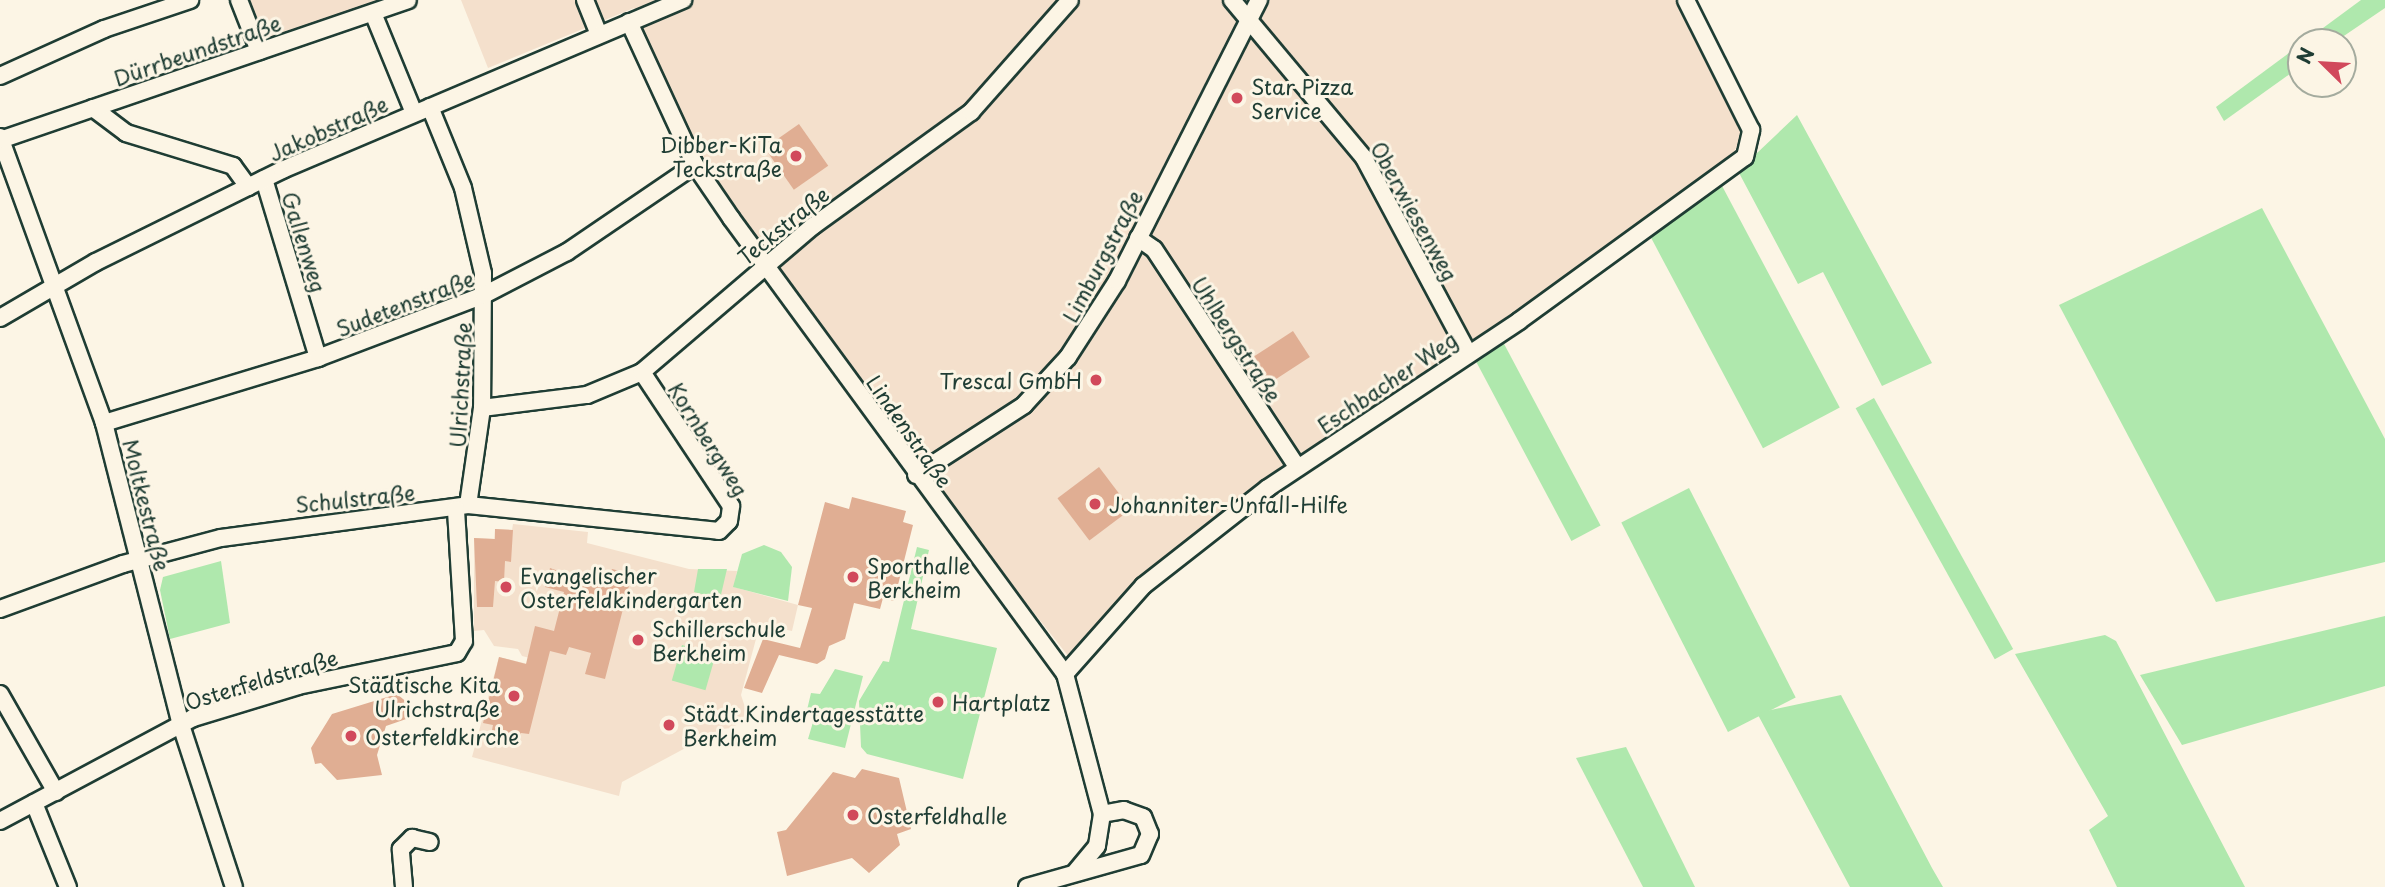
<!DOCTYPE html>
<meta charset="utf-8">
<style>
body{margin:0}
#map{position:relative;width:2385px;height:887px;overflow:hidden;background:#fcf5e5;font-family:"Playpen Sans",sans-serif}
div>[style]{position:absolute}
.built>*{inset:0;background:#f4e0cc}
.green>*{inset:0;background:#afe8ad;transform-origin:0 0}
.building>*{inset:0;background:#e0ae93;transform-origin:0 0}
.roads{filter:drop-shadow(2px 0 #1f3d34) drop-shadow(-2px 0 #1f3d34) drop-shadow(0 2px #1f3d34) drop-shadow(0 -2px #1f3d34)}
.street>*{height:16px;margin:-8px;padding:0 8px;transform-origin:8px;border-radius:8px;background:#fcf5e5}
.dots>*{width:19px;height:19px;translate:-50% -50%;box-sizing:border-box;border:4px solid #fcf5e5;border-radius:50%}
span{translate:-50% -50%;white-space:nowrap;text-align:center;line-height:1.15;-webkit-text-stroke:6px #fcf5e5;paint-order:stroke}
.street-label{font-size:21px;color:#1f3d34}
.poi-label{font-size:21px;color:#1f3d34}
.left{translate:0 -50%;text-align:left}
.right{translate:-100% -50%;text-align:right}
.north{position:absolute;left:2287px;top:28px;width:70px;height:70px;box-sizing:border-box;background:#fcf5e5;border:2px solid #a4ab9e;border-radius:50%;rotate:294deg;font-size:19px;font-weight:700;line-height:28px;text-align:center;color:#1f3d34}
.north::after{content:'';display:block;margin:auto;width:24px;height:32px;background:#d1495b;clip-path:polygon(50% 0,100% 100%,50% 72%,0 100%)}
</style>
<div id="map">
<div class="built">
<i style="clip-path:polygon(246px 0,380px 0,260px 43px)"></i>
<i style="clip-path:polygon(461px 0,1677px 0,1743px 132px,1732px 157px,1532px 302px,1281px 469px,1158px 562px,1069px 657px,933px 486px,724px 194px,684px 125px,634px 8px,488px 68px)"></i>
<i style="clip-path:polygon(513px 524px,588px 532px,587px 543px,689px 569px,737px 571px,734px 587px,798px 605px,792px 631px,760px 624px,741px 695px,747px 713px,733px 728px,721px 729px,622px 782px,619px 796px,472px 757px,499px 657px,545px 668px,546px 662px,522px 656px,518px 649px,494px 646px,484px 630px,474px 631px,474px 538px,494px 539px,495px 529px,512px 530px)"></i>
</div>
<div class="green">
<i style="clip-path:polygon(2361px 0,2385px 0,2385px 8px,2335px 42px,2304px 42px)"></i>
<i style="clip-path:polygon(2301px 44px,2301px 66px,2224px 121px,2216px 107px)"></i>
<i style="clip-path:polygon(1797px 115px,1932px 363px,1882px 386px,1823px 272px,1798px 284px,1738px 171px)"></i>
<i style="left:1721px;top:184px;width:253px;height:87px;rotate:62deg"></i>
<i style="clip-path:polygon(2262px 208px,2385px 439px,2385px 562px,2216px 602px,2059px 305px)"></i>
<i style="left:1502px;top:340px;width:210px;height:33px;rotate:62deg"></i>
<i style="left:1874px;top:398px;width:287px;height:21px;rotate:61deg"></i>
<i style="left:1689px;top:488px;width:235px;height:76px;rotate:63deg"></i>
<i style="clip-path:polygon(764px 545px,781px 552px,792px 567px,788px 601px,733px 587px,742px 554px)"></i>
<i style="clip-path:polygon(917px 547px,929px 550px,911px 629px,997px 648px,963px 779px,867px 754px,861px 747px,859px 701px,883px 661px,889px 662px)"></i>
<i style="clip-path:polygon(221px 561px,230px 623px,170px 639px,160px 590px,163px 577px)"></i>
<i style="clip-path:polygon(698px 569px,727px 569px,720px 599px,694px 592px)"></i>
<i style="clip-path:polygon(2385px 616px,2385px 686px,2182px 745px,2140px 675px)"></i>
<i style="clip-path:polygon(2105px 635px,2116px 641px,2245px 887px,2117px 887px,2089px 830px,2108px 816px,2015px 654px)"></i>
<i style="left:682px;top:645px;width:35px;height:37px;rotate:16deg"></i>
<i style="clip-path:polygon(835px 669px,863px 676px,845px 748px,808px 739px,816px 712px,807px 710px,811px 693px,820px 694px)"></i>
<i style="clip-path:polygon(1841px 695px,1932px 868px,1943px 887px,1850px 887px,1757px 713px)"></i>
<i style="clip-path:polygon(1626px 747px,1695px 887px,1643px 887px,1576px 758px)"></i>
</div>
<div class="building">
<i style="left:799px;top:124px;width:51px;height:42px;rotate:55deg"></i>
<i style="left:1293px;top:331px;width:31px;height:55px;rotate:57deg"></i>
<i style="left:1099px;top:467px;width:53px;height:52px;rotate:53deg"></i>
<i style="clip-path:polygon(852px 497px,906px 511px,903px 522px,913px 525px,894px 601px,883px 598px,880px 609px,854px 603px,845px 639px,829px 646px,825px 659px,817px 664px,779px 655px,762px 693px,744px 688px,763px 639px,800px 648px,812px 608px,798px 605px,825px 502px,849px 509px)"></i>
<i style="clip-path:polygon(495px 529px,513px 530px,511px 562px,505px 561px,504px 582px,495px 581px,493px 607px,477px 607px,474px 538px,495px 539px)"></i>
<i style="clip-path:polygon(550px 568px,606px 588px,612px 569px,632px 574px,605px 679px,585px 674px,591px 653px,569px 647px,566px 655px,550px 651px,529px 734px,521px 733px,518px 745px,498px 739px,491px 735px,493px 725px,483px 723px,499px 657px,526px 664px,535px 626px,554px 631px,564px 592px,545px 587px)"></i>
<i style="clip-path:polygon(397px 694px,409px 704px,412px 717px,386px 726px,377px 755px,382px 775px,337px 780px,321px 763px,315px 764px,311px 748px,332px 714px)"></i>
<i style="clip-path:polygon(862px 769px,899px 778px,911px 829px,897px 834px,900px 845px,869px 873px,852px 858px,787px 876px,777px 832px,786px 830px,833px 772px,855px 778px)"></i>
</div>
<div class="roads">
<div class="street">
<i style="left:239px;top:0;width:55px;rotate:68.6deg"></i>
<i style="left:585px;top:0;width:37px;rotate:68deg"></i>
<i style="left:1232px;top:0;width:206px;rotate:50.1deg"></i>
<i style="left:1364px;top:158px;width:221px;rotate:61.9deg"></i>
<i style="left:373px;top:13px;width:108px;rotate:67.7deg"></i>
<i style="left:629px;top:22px;width:157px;rotate:65.2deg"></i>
<i style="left:695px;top:165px;width:64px;rotate:55.8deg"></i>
<i style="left:731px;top:218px;width:565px;rotate:53.78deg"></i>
<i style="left:1065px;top:674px;width:145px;rotate:75.2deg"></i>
<i style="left:1102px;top:814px;width:32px;rotate:99deg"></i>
<i style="left:1097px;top:846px;width:33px;rotate:130deg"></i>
<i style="left:0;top:76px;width:114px;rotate:-24.3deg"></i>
<i style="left:104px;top:29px;width:91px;rotate:-18.6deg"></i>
<i style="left:430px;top:107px;width:87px;rotate:67.8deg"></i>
<i style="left:463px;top:188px;width:87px;rotate:76.8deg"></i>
<i style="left:483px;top:273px;width:135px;rotate:90.4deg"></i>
<i style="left:482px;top:408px;width:98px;rotate:98.2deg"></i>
<i style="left:93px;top:108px;width:41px;rotate:37.1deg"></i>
<i style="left:126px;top:133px;width:112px;rotate:17.1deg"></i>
<i style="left:233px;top:166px;width:26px;rotate:54deg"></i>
<i style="left:0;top:137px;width:304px;rotate:70deg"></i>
<i style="left:104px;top:423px;width:312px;rotate:75.7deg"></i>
<i style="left:181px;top:725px;width:170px;rotate:71.9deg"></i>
<i style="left:0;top:140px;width:431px;rotate:-18.9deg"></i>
<i style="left:264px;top:179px;width:187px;rotate:73.2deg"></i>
<i style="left:1138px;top:238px;width:19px;rotate:35deg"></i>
<i style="left:1154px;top:249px;width:261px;rotate:56.7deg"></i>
<i style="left:0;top:318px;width:111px;rotate:-30.3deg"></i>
<i style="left:96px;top:262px;width:208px;rotate:-26.3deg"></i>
<i style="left:282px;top:170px;width:436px;rotate:-23deg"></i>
<i style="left:482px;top:408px;width:106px;rotate:-7.1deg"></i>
<i style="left:587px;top:395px;width:60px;rotate:-22.7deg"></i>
<i style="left:642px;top:372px;width:225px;rotate:-40.5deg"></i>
<i style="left:813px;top:226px;width:195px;rotate:-35.8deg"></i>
<i style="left:971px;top:112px;width:149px;rotate:-48.5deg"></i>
<i style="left:104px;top:423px;width:224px;rotate:-16.9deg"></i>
<i style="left:318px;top:358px;width:178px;rotate:-20.8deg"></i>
<i style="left:484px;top:295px;width:93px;rotate:-27.4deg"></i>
<i style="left:567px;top:252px;width:155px;rotate:-34.2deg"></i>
<i style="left:916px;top:475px;width:129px;rotate:-32.9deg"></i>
<i style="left:1024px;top:405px;width:65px;rotate:-47.5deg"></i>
<i style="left:1068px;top:357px;width:90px;rotate:-57.2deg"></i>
<i style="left:1117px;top:281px;width:315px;rotate:-63.2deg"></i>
<i style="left:0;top:609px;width:131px;rotate:-20.1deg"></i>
<i style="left:123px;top:564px;width:101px;rotate:-14.9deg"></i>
<i style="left:221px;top:538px;width:249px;rotate:-7.6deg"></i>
<i style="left:468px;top:505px;width:252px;rotate:5.9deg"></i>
<i style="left:719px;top:531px;width:14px;rotate:-45deg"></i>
<i style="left:729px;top:521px;width:15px;rotate:-82deg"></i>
<i style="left:731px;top:506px;width:161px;rotate:-123.6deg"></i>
<i style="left:1065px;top:674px;width:118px;rotate:-48.4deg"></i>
<i style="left:1143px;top:586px;width:159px;rotate:-38.1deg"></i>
<i style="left:1268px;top:488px;width:301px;rotate:-33.6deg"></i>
<i style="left:1519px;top:321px;width:279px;rotate:-36deg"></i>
<i style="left:1745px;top:157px;width:28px;rotate:-77deg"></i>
<i style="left:1751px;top:130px;width:145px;rotate:-116.6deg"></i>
<i style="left:0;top:694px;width:113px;rotate:60.3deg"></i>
<i style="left:34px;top:803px;width:91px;rotate:68deg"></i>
<i style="left:0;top:821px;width:219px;rotate:-28.1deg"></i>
<i style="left:193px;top:718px;width:110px;rotate:-16.9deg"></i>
<i style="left:298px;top:686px;width:162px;rotate:-11.7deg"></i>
<i style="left:457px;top:653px;width:14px;rotate:-60deg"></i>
<i style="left:464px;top:641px;width:132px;rotate:-93.5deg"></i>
<i style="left:404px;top:887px;width:38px;rotate:-95deg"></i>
<i style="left:401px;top:849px;width:16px;rotate:-45deg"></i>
<i style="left:412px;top:838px;width:18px;rotate:13deg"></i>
<i style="left:1027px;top:887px;width:118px;rotate:-15.7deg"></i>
<i style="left:1141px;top:855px;width:23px;rotate:-67deg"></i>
<i style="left:1150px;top:834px;width:18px;rotate:-112deg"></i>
<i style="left:1143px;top:817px;width:20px;rotate:-160deg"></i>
<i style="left:1124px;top:810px;width:22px;rotate:170deg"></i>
</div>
</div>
<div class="dots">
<i style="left:1237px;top:98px;background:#d1495b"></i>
<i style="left:796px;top:156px;background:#d1495b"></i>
<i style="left:1096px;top:380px;background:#d1495b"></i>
<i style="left:1095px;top:504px;background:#d1495b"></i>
<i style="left:853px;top:577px;background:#d1495b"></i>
<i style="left:506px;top:587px;background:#d1495b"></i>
<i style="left:638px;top:640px;background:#d1495b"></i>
<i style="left:514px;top:696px;background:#d1495b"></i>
<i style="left:938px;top:702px;background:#d1495b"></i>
<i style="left:669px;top:725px;background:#d1495b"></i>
<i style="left:351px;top:736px;background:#d1495b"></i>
<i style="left:853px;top:815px;background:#d1495b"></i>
</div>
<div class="street-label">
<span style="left:197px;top:50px;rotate:-19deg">Dürrbeundstraße</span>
<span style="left:328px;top:128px;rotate:-24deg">Jakobstraße</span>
<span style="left:1415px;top:211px;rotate:61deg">Oberwiesenweg</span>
<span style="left:783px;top:225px;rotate:-39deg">Teckstraße</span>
<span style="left:305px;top:242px;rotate:73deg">Gallenweg</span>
<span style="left:1102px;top:256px;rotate:-62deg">Limburgstraße</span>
<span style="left:405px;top:303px;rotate:-21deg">Sudetenstraße</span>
<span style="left:1237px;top:339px;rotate:57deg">Uhlbergstraße</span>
<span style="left:1387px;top:382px;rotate:-34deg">Eschbacher Weg</span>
<span style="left:460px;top:385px;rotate:-87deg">Ulrichstraße</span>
<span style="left:910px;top:431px;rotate:55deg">Lindenstraße</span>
<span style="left:709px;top:439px;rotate:58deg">Kornbergweg</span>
<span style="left:355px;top:498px;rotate:-6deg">Schulstraße</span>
<span style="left:147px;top:505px;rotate:76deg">Moltkestraße</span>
<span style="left:261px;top:679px;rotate:-17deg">Osterfeldstraße</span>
</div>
<div class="poi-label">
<span class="left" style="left:1251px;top:98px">Star Pizza<br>Service</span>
<span class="right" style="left:782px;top:156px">Dibber-KiTa<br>Teckstraße</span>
<span class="right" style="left:1082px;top:380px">Trescal GmbH</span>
<span class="left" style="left:1109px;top:504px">Johanniter-Unfall-Hilfe</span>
<span class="left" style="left:867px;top:577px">Sporthalle<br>Berkheim</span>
<span class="left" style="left:520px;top:587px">Evangelischer<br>Osterfeldkindergarten</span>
<span class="left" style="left:652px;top:640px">Schillerschule<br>Berkheim</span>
<span class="right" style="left:500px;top:696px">Städtische Kita<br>Ulrichstraße</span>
<span class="left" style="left:952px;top:702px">Hartplatz</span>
<span class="left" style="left:683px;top:725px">Städt.Kindertagesstätte<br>Berkheim</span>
<span class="left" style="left:365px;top:736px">Osterfeldkirche</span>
<span class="left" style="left:867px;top:815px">Osterfeldhalle</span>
</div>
<div class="north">N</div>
</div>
